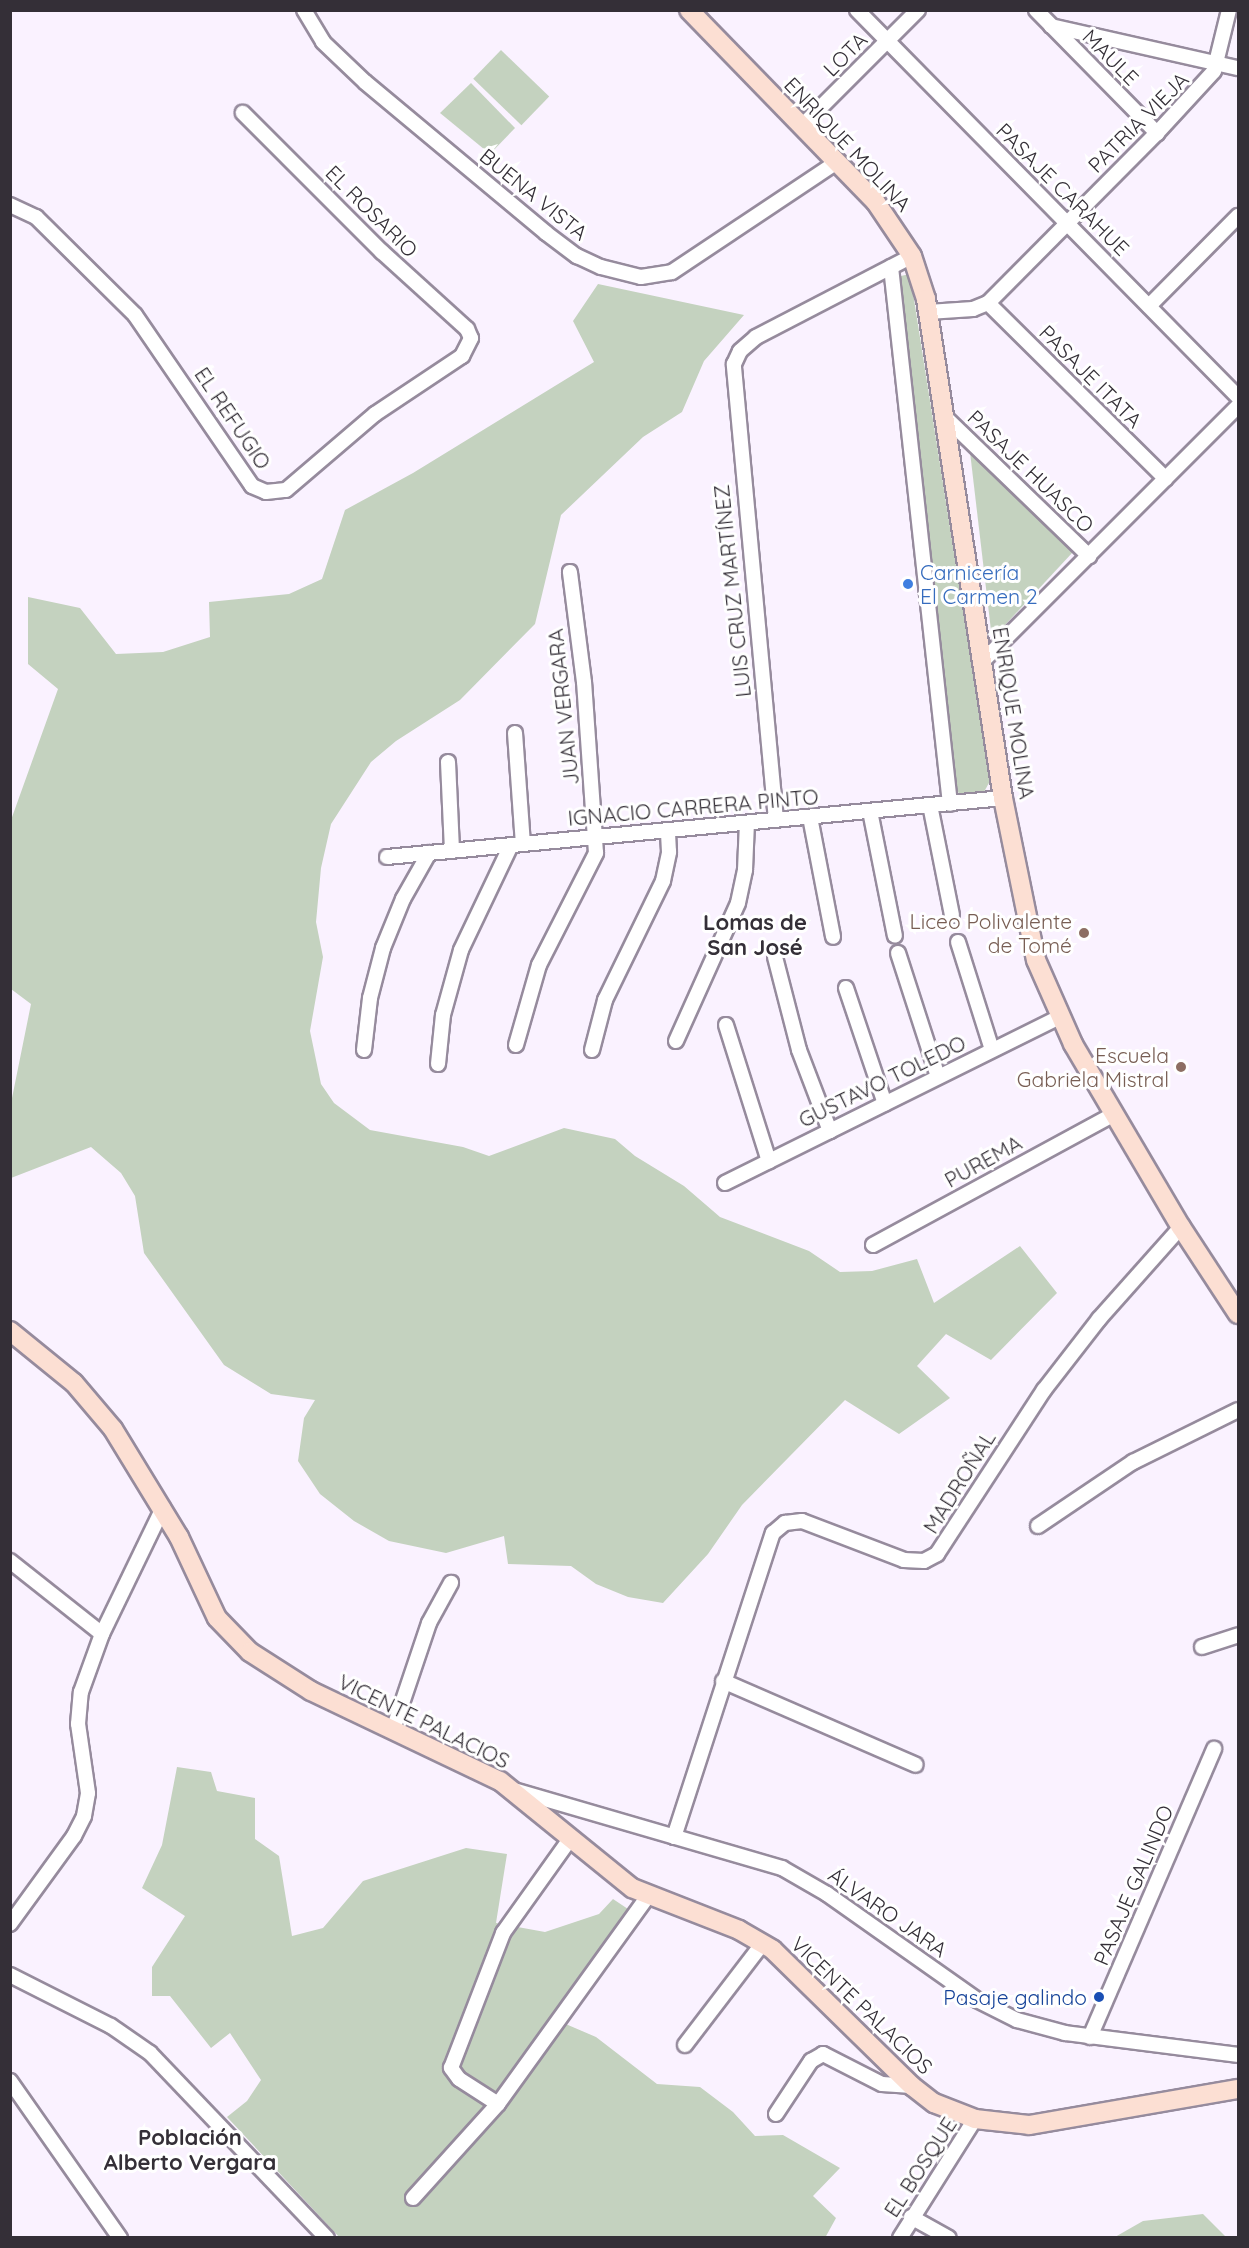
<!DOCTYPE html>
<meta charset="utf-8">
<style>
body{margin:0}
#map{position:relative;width:1249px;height:2248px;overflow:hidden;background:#faf2ff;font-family:Quicksand,sans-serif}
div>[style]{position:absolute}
.green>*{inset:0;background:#c4d2bf;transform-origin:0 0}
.roads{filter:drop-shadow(2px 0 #968b9d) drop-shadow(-2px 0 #968b9d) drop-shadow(0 2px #968b9d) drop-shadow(0 -2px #968b9d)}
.minor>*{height:14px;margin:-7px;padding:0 7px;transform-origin:7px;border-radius:7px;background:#fff}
.secondary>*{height:18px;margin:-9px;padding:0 9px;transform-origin:9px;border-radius:9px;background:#fcdfd3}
.dots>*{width:16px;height:16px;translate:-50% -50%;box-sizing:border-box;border:3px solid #fff;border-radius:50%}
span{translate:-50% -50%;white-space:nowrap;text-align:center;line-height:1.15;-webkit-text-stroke:6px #fff;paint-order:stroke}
.street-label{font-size:21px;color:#342f37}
.shop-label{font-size:21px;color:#366cbe}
.left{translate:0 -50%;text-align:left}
.education-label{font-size:21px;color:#785e54}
.right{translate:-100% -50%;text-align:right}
.transit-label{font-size:21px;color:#164399}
.neighbourhood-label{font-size:22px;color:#342f37;font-weight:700}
.frame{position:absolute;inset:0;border:12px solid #342f37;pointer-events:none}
</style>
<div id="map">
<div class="green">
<i style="left:501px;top:50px;width:67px;height:40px;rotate:44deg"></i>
<i style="clip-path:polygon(471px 83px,515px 128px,490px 154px,440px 113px)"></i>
<i style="clip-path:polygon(910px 274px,990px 781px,984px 792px,962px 795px,953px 789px,896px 277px)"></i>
<i style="clip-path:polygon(598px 284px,744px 315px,704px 361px,682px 412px,643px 437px,561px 515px,535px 624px,460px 700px,396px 741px,371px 762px,331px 824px,321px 868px,316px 922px,323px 957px,310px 1031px,321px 1084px,334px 1103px,370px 1130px,463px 1147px,489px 1156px,564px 1128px,615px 1139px,635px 1156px,684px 1186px,720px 1217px,809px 1251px,840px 1272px,872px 1271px,917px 1259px,934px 1303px,1020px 1246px,1057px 1293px,991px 1360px,946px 1334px,917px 1366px,950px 1398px,899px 1434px,845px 1400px,742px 1505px,708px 1554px,663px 1603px,628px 1597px,596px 1584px,571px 1566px,508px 1564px,504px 1536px,446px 1553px,389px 1541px,354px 1521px,320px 1494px,298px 1461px,304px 1418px,315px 1400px,271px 1394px,224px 1365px,144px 1253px,135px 1196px,121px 1173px,91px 1147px,11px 1178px,11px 1103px,31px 1004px,11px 989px,11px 820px,58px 689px,28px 664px,28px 597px,80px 608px,116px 654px,163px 652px,210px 637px,209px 602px,289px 594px,322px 579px,345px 510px,413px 473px,594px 362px,573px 321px)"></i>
<i style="clip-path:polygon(970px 452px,1073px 552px,992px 639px)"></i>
<i style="clip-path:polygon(177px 1767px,211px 1772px,217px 1791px,255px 1798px,255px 1839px,279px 1856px,292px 1936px,323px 1928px,363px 1881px,466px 1848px,507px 1854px,496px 1923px,545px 1932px,599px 1914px,613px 1899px,634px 1913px,561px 2022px,596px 2037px,657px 2084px,700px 2087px,733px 2112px,755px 2136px,783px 2135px,840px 2168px,813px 2196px,836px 2218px,825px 2238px,339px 2237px,227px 2117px,247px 2101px,261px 2080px,230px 2033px,211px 2048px,170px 1996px,152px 1996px,152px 1967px,185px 1916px,142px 1888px,162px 1845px)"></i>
<i style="clip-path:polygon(1203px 2214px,1226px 2237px,1115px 2237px,1143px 2221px)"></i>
</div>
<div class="roads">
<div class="minor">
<i style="left:304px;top:10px;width:37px;rotate:59deg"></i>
<i style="left:323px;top:42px;width:58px;rotate:43.6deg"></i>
<i style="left:365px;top:82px;width:236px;rotate:39.8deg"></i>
<i style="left:546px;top:233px;width:39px;rotate:37deg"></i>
<i style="left:577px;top:256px;width:26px;rotate:25deg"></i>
<i style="left:601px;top:267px;width:41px;rotate:14deg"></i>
<i style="left:641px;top:277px;width:31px;rotate:-9deg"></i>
<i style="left:672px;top:272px;width:198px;rotate:-33.7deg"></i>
<i style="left:857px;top:10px;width:543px;rotate:45.45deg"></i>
<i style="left:1036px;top:10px;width:173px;rotate:45.5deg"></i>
<i style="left:1051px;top:26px;width:192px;rotate:12.7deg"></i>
<i style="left:802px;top:126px;width:164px;rotate:-45deg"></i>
<i style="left:10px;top:205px;width:29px;rotate:25deg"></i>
<i style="left:36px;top:217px;width:139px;rotate:44.7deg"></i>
<i style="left:135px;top:315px;width:207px;rotate:55.6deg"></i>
<i style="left:252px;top:486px;width:15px;rotate:23deg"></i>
<i style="left:266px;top:492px;width:20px;rotate:-6deg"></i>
<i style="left:286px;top:490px;width:117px;rotate:-40.5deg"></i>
<i style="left:375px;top:414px;width:105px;rotate:-33.7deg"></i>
<i style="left:462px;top:356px;width:20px;rotate:-63deg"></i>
<i style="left:471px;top:338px;width:10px;rotate:-114deg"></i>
<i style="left:467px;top:329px;width:115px;rotate:-137.8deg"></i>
<i style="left:382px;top:252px;width:197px;rotate:-135deg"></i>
<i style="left:891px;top:267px;width:540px;rotate:83.73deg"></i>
<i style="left:988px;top:303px;width:250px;rotate:44.7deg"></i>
<i style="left:1149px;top:306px;width:127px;rotate:-45.3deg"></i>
<i style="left:928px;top:312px;width:45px;rotate:-3.8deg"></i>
<i style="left:973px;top:309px;width:16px;rotate:-22deg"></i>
<i style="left:988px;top:303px;width:240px;rotate:-45.2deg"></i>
<i style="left:1157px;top:133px;width:84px;rotate:-47.4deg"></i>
<i style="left:1214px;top:71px;width:63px;rotate:-76.2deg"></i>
<i style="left:944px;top:416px;width:202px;rotate:44deg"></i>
<i style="left:983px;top:661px;width:361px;rotate:-45deg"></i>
<i style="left:515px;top:733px;width:111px;rotate:85.9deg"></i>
<i style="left:448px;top:762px;width:89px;rotate:87.4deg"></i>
<i style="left:930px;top:805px;width:112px;rotate:78.7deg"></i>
<i style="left:870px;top:811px;width:127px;rotate:78.7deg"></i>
<i style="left:810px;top:817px;width:122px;rotate:79.1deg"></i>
<i style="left:776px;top:820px;width:458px;rotate:-95.3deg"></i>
<i style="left:734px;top:364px;width:14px;rotate:-65deg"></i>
<i style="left:740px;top:351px;width:21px;rotate:-41deg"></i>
<i style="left:756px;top:337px;width:176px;rotate:-27.4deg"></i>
<i style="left:387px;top:857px;width:619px;rotate:-5.47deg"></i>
<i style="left:958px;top:942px;width:113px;rotate:72.5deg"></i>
<i style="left:898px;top:953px;width:130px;rotate:72.1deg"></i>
<i style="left:775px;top:957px;width:96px;rotate:75.5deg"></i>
<i style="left:799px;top:1050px;width:87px;rotate:69.1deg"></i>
<i style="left:846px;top:988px;width:122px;rotate:71.4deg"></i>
<i style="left:726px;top:1025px;width:143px;rotate:72.5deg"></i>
<i style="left:676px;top:1041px;width:151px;rotate:-65.8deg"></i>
<i style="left:738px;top:903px;width:34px;rotate:-78deg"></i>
<i style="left:745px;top:870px;width:47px;rotate:-87.6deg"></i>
<i style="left:516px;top:1045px;width:83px;rotate:-74deg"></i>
<i style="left:539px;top:965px;width:126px;rotate:-63deg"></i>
<i style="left:596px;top:853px;width:171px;rotate:-94deg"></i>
<i style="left:584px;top:682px;width:111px;rotate:-97.3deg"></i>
<i style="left:364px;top:1050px;width:52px;rotate:-83.4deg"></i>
<i style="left:370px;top:998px;width:52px;rotate:-75.4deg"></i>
<i style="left:383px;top:948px;width:53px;rotate:-67.8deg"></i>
<i style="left:403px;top:899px;width:53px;rotate:-60.5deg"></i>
<i style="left:592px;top:1050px;width:52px;rotate:-75.4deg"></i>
<i style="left:605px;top:1000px;width:132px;rotate:-64deg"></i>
<i style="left:663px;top:881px;width:30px;rotate:-78deg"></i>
<i style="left:669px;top:852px;width:22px;rotate:-93deg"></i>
<i style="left:438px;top:1064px;width:49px;rotate:-84.2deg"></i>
<i style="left:443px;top:1015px;width:67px;rotate:-74.5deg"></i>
<i style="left:461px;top:950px;width:116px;rotate:-64.5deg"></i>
<i style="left:725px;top:1183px;width:373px;rotate:-26.4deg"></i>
<i style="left:873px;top:1245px;width:274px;rotate:-28.5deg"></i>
<i style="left:1038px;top:1526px;width:115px;rotate:-34deg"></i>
<i style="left:1133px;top:1462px;width:117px;rotate:-26.3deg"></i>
<i style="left:10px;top:1561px;width:117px;rotate:38.4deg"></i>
<i style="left:1202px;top:1647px;width:38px;rotate:-18deg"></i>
<i style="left:723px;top:1681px;width:210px;rotate:23.5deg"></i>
<i style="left:393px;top:1730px;width:113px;rotate:-71.4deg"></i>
<i style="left:429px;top:1623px;width:46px;rotate:-61.2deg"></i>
<i style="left:517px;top:1791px;width:276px;rotate:16.2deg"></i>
<i style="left:782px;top:1868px;width:52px;rotate:30deg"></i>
<i style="left:827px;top:1894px;width:184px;rotate:35.2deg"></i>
<i style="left:977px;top:2000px;width:45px;rotate:26.6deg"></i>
<i style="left:1017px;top:2020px;width:50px;rotate:15.2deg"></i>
<i style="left:1065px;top:2033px;width:174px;rotate:7.2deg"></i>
<i style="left:674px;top:1837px;width:320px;rotate:-72deg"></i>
<i style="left:773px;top:1533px;width:16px;rotate:-40deg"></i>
<i style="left:785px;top:1523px;width:17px;rotate:-7deg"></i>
<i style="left:802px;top:1521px;width:109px;rotate:20.9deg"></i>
<i style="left:904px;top:1560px;width:20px;rotate:3deg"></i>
<i style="left:924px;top:1561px;width:15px;rotate:-28deg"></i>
<i style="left:937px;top:1554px;width:196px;rotate:-56.9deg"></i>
<i style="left:1044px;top:1390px;width:90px;rotate:-52.2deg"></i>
<i style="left:1099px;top:1319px;width:123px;rotate:-48.3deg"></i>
<i style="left:10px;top:1924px;width:109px;rotate:-54deg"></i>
<i style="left:74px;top:1836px;width:22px;rotate:-63deg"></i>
<i style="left:84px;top:1816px;width:23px;rotate:-80deg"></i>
<i style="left:88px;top:1793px;width:70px;rotate:-98.2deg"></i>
<i style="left:78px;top:1724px;width:32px;rotate:-85deg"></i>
<i style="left:81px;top:1692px;width:62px;rotate:-70.1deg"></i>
<i style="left:102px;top:1634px;width:140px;rotate:-64.2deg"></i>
<i style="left:10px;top:1975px;width:113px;rotate:26.8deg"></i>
<i style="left:111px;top:2026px;width:47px;rotate:34.7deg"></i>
<i style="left:150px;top:2053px;width:256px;rotate:46.3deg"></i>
<i style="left:1090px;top:2037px;width:314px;rotate:-66.7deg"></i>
<i style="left:685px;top:2045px;width:128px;rotate:-52.6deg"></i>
<i style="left:10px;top:2081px;width:192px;rotate:55deg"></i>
<i style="left:498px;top:2104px;width:46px;rotate:-147.3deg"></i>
<i style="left:459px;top:2079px;width:14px;rotate:-126deg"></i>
<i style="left:451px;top:2068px;width:145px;rotate:-68.9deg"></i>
<i style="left:503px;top:1933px;width:115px;rotate:-54.5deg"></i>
<i style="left:776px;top:2114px;width:64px;rotate:-56.6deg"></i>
<i style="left:811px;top:2061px;width:14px;rotate:-30deg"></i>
<i style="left:823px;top:2054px;width:66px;rotate:27deg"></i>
<i style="left:882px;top:2084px;width:30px;rotate:4deg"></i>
<i style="left:413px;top:2198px;width:127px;rotate:-47.9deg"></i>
<i style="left:498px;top:2104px;width:256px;rotate:-54.2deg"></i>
<i style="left:911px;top:2217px;width:43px;rotate:28.9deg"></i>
<i style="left:900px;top:2238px;width:141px;rotate:-57.8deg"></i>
</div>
<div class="secondary">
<i style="left:689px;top:10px;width:267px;rotate:45.8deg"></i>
<i style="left:875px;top:201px;width:66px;rotate:56.1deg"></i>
<i style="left:912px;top:256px;width:45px;rotate:72deg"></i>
<i style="left:926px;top:299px;width:505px;rotate:81.23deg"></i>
<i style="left:1003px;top:798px;width:165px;rotate:78.5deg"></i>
<i style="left:1036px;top:960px;width:92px;rotate:66.2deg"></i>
<i style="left:1073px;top:1044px;width:212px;rotate:59.5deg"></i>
<i style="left:1181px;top:1227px;width:104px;rotate:56.8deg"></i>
<i style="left:10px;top:1331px;width:82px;rotate:39.1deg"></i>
<i style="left:74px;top:1383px;width:60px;rotate:49.7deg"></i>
<i style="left:113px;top:1429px;width:127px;rotate:58.6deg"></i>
<i style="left:179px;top:1537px;width:89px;rotate:64.9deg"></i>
<i style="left:217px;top:1618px;width:47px;rotate:45.9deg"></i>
<i style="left:250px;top:1652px;width:72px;rotate:32.6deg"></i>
<i style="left:311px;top:1691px;width:209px;rotate:25.5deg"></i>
<i style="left:500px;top:1781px;width:170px;rotate:39deg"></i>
<i style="left:632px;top:1888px;width:115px;rotate:21.4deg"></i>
<i style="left:739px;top:1930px;width:39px;rotate:30deg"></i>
<i style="left:773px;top:1950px;width:194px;rotate:44.4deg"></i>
<i style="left:912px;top:2086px;width:28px;rotate:38deg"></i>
<i style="left:934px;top:2103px;width:44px;rotate:21.3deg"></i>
<i style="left:975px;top:2119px;width:54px;rotate:6.3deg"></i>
<i style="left:1029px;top:2125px;width:212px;rotate:-9.8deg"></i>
</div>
</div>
<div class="dots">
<i style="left:908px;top:584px;background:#3f7fe0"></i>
<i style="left:1084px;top:933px;background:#8d6e63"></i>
<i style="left:1181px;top:1067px;background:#8d6e63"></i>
<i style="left:1099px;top:1997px;background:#1a4fb4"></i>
</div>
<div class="street-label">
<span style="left:845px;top:54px;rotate:-45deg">LOTA</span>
<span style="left:1111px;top:57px;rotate:45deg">MAULE</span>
<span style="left:1138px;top:122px;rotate:-45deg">PATRIA VIEJA</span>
<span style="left:848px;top:144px;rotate:47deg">ENRIQUE MOLINA</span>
<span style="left:1063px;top:189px;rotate:45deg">PASAJE CARAHUE</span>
<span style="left:534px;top:194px;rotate:39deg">BUENA VISTA</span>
<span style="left:372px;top:211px;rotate:45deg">EL ROSARIO</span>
<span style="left:1091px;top:376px;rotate:45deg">PASAJE ITATA</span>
<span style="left:233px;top:418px;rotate:56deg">EL REFUGIO</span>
<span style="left:1031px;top:471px;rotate:44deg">PASAJE HUASCO</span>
<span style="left:732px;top:591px;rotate:-96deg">LUIS CRUZ MARTÍNEZ</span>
<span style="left:563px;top:707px;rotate:-96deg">JUAN VERGARA</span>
<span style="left:1014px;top:713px;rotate:81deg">ENRIQUE MOLINA</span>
<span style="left:693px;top:807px;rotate:-5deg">IGNACIO CARRERA PINTO</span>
<span style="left:882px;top:1081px;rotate:-26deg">GUSTAVO TOLEDO</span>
<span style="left:983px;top:1161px;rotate:-29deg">PUREMA</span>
<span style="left:959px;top:1482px;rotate:-58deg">MADROÑAL</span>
<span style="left:424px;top:1721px;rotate:26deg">VICENTE PALACIOS</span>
<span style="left:1133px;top:1885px;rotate:-67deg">PASAJE GALINDO</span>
<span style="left:888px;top:1912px;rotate:35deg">ÁLVARO JARA</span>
<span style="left:862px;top:2005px;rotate:44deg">VICENTE PALACIOS</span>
<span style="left:920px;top:2167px;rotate:-57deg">EL BOSQUE</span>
</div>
<div class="shop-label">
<span class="left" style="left:920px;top:584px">Carnicería<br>El Carmen 2</span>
</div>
<div class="education-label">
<span class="right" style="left:1072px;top:933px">Liceo Polivalente<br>de Tomé</span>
<span class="right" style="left:1169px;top:1067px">Escuela<br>Gabriela Mistral</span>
</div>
<div class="transit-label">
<span class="right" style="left:1087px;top:1997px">Pasaje galindo</span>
</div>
<div class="neighbourhood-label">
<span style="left:755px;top:935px">Lomas de<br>San José</span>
<span style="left:190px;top:2150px">Población<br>Alberto Vergara</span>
</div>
<div class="frame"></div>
</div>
